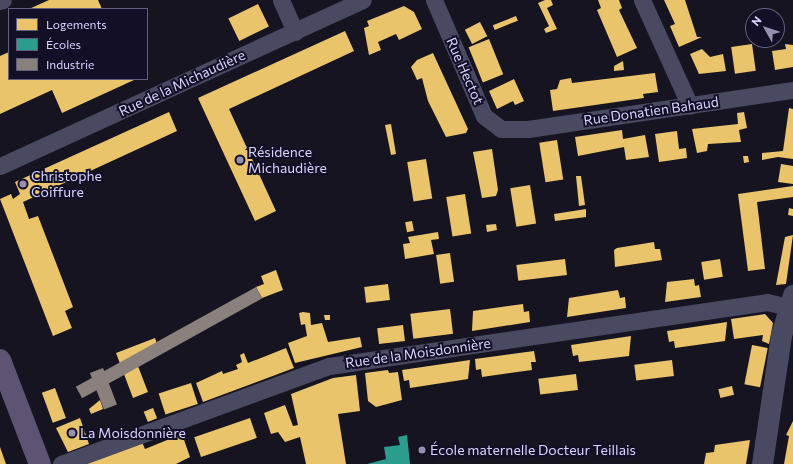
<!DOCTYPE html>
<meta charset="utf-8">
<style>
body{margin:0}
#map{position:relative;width:793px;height:464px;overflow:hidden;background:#161421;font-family:Commissioner,sans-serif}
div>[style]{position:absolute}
.homes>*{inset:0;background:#e9c46a;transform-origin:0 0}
.schools>*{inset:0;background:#2a9d8f}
.industry>*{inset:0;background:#8a817c;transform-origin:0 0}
.minor>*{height:17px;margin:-8.5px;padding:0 8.5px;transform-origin:8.5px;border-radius:8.5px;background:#4a4962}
.tertiary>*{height:21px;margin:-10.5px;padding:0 10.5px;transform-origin:10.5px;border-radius:10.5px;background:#4a4962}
.primary>*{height:22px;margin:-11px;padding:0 11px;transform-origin:11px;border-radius:11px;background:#5e5373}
.dots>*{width:11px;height:11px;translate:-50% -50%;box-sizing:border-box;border:2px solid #130f26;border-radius:50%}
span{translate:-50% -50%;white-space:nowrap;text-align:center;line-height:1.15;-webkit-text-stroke:4px #130f26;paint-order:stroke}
.street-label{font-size:14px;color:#d9d4ff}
.poi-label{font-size:14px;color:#d9d4ff}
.left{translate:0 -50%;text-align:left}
.legend{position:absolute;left:8px;top:8px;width:140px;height:72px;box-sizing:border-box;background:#130f26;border:1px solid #625e7d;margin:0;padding:5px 7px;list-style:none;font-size:12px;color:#d9d4ff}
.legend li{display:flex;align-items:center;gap:8px;height:20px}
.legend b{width:20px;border:1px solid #625e7d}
.north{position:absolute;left:745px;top:8px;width:40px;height:40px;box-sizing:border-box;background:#130f26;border:1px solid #625e7d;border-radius:50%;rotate:309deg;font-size:11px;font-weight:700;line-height:16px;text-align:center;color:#d9d4ff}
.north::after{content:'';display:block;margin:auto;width:14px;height:18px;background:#9591b1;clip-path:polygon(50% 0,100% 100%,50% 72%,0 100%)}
</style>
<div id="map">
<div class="homes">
<i style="clip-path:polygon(49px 0,98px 0,102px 9px,29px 9px)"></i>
<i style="clip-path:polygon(545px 0,551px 0,553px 5px,547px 8px,557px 29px,546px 33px,544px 29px,549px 26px,538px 3px)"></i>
<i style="clip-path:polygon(598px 0,619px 0,622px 8px,619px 10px,637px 48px,617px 57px,597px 10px,601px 8px)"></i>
<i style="clip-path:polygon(664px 0,685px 0,697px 37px,702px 37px,679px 47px,670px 26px,675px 24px)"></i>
<i style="left:258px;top:4px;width:25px;height:33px;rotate:64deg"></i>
<i style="clip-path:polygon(404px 6px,414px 12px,422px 29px,399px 40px,396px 34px,378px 42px,381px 50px,369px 55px,364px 28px,369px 26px,367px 21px)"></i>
<i style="left:516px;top:16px;width:5px;height:25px;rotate:68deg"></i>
<i style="left:480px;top:22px;width:16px;height:17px;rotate:63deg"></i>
<i style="clip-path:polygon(345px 31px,354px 51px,229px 109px,276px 211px,255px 221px,198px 98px)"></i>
<i style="left:489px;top:39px;width:38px;height:22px;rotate:68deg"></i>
<i style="left:752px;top:44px;width:27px;height:21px;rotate:82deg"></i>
<i style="clip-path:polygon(785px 44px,793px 45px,793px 67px,775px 70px,772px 51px,786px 49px)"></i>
<i style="clip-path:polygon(702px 49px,710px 57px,723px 54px,726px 71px,699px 74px,690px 54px)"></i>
<i style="clip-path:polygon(9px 52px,9px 79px,134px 80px,62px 113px,52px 90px,0 114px,0 56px)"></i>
<i style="clip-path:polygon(433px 53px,468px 129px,466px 133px,446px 137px,428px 101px,422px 78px,417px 80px,411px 67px,417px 60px)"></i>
<i style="clip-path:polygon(623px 61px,624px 70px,614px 71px,614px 66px)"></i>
<i style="clip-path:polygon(655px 73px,658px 92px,643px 94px,644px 98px,553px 111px,550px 90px,557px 89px,560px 80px,571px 78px,572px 83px)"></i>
<i style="clip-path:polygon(514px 79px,524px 101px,515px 105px,513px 101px,497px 109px,489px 91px)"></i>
<i style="clip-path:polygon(789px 108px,793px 109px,793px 159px,778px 157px,762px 160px,762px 153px,783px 151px)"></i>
<i style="clip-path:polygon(169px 112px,177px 131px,23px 202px,29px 219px,38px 216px,73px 307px,65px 311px,72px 328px,53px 336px,0 199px,11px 194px,13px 199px,20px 194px,15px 182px)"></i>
<i style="clip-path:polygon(744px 112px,747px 128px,739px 130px,741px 142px,708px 144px,707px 151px,697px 153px,692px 129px,738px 124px,737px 113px)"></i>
<i style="clip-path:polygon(391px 124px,396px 154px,391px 155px,385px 125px)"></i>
<i style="clip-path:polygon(622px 130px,623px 139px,645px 135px,649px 157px,626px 160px,624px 147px,578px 156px,575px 137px)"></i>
<i style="clip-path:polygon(677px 131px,679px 149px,686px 148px,687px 158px,659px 162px,655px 134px)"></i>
<i style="left:557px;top:140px;width:40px;height:18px;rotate:81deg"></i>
<i style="clip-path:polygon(492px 149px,498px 190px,496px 196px,482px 198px,473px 152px)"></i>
<i style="clip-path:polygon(743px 156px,748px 156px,749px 162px,744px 163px)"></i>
<i style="left:426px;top:159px;width:40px;height:19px;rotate:81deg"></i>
<i style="clip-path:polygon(781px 164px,793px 166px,793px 184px,778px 182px)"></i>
<i style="clip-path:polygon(576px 176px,581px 176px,585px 205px,579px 206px)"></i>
<i style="left:530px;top:185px;width:39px;height:20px;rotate:81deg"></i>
<i style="clip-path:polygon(793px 186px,793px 197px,757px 202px,765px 269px,748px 271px,738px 194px)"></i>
<i style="left:465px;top:194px;width:40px;height:19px;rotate:81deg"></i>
<i style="clip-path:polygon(789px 208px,793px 209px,793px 216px,788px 215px)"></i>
<i style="clip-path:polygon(586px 209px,586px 217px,555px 221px,554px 214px)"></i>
<i style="left:412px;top:221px;width:10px;height:7px;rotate:79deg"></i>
<i style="clip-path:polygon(496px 224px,497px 230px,487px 232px,486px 225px)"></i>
<i style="clip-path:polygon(438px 232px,439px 239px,431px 240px,434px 254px,405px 259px,403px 244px,410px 243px,408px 237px)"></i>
<i style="clip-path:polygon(793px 235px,786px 284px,776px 285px,785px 237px)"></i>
<i style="clip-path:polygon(654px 242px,655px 249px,660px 249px,662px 260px,615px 267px,614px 250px,617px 248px)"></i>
<i style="left:450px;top:253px;width:29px;height:14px;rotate:82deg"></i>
<i style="left:565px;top:259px;width:16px;height:49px;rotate:83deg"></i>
<i style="left:720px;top:259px;width:18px;height:19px;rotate:81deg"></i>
<i style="clip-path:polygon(276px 270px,283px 290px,262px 298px,256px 287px,264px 284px,261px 276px)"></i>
<i style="clip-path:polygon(694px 279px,695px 286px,699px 285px,701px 297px,665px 302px,667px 282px)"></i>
<i style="left:388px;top:284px;width:16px;height:24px;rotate:83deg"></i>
<i style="clip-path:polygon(618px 290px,620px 298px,625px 297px,626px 308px,567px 317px,569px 298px)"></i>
<i style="clip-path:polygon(523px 304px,524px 312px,529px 311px,530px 322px,472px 331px,473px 311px)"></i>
<i style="left:450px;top:309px;width:25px;height:40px;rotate:83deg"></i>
<i style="clip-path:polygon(303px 312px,310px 313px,311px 325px,322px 323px,328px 342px,360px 337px,362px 347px,295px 363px,288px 343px,307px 336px,305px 324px,301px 325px,299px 313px)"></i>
<i style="clip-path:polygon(765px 314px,773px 323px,769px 344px,762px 341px,763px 335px,734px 339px,731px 319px)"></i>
<i style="clip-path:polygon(324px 315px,330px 315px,330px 320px,325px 320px)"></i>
<i style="clip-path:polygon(727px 322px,725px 341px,675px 348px,674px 341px,669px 342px,667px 331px)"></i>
<i style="left:403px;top:325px;width:16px;height:26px;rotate:83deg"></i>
<i style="clip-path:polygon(631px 336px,629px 356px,579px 362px,578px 355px,573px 356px,571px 345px)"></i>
<i style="clip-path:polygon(155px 338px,160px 352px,136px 361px,148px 392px,133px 398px,116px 353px)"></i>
<i style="left:752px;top:345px;width:16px;height:40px;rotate:11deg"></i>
<i style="clip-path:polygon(286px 348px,294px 368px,203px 402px,196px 383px,222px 371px,223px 374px,238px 369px,236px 365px,242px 362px,240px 355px,244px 353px,248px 363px)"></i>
<i style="clip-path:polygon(534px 351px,536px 362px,531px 362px,532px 370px,482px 377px,481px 369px,476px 370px,475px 359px)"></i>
<i style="clip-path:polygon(470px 360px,468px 379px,410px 388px,409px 380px,404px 381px,402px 370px)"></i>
<i style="left:672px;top:360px;width:16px;height:38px;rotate:83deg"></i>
<i style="clip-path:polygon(388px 370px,389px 373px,398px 372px,402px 400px,376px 407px,368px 401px,365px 373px)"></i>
<i style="left:576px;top:374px;width:16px;height:38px;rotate:83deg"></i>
<i style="clip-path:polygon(356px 375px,360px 411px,338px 414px,346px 464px,306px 464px,300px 437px,285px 442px,278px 432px,271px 434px,264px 413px,285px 405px,293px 426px,298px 425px,291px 394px,333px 378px)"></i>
<i style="left:191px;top:383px;width:22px;height:34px;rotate:72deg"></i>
<i style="left:732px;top:386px;width:9px;height:14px;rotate:77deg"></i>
<i style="left:55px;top:388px;width:32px;height:14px;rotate:70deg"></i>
<i style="clip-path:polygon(100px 400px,103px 409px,91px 414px,89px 409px)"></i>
<i style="left:153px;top:408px;width:11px;height:10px;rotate:68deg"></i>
<i style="clip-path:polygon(80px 418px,89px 444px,68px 452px,56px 428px)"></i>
<i style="left:250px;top:418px;width:21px;height:59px;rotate:71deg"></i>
<i style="clip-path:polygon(793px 421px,793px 464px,784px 464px,789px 436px,786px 435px)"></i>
<i style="clip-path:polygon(182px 434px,190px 457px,176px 464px,83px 464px,141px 440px,145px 449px)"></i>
<i style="clip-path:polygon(750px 440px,746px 464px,704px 464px,706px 453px,714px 452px,715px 445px)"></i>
<i style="clip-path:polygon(0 447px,6px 464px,0 464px)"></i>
</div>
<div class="schools">
<i style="clip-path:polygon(407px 435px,410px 464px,367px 464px,386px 459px,384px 447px,400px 445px,398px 437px)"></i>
</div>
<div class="industry">
<i style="left:256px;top:287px;width:13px;height:206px;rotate:61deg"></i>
<i style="left:103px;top:368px;width:39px;height:14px;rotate:69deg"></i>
</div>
<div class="minor">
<i style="left:281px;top:0;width:35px;rotate:66deg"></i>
<i style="left:434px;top:0;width:126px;rotate:66.7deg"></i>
<i style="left:484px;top:116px;width:21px;rotate:37deg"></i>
<i style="left:501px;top:129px;width:27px"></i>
<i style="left:528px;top:129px;width:268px;rotate:-8.4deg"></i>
<i style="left:642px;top:0;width:116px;rotate:65.6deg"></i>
<i style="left:0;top:1px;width:3px;rotate:-18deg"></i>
<i style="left:0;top:166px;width:399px;rotate:-24.6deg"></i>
<i style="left:61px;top:464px;width:285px;rotate:-20.1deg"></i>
<i style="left:329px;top:366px;width:443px;rotate:-8.3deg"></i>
<i style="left:767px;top:302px;width:23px;rotate:13deg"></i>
</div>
<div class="tertiary">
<i style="left:762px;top:464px;width:130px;rotate:-81.6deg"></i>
<i style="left:781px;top:335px;width:42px;rotate:-73.3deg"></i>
</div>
<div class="primary">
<i style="left:0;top:360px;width:111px;rotate:69deg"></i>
</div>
<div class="dots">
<i style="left:240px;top:160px;background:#9591b1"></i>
<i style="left:23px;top:184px;background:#9591b1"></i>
<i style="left:72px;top:433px;background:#9591b1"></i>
<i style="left:422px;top:450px;background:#9591b1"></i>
</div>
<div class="street-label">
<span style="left:465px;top:71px;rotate:66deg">Rue Hectot</span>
<span style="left:182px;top:83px;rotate:-25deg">Rue de la Michaudière</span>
<span style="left:651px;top:111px;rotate:-8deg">Rue Donatien Bahaud</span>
<span style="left:418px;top:353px;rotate:-8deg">Rue de la Moisdonnière</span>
</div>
<div class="poi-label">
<span class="left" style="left:248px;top:160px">Résidence<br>Michaudière</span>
<span class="left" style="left:31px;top:184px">Christophe<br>Coiffure</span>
<span class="left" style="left:80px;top:433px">La Moisdonnière</span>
<span class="left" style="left:430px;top:450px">École maternelle Docteur Teillais</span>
</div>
<ul class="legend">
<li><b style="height:11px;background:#e9c46a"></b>Logements</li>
<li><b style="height:11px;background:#2a9d8f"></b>Écoles</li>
<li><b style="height:11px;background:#8a817c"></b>Industrie</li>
</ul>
<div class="north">N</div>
</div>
